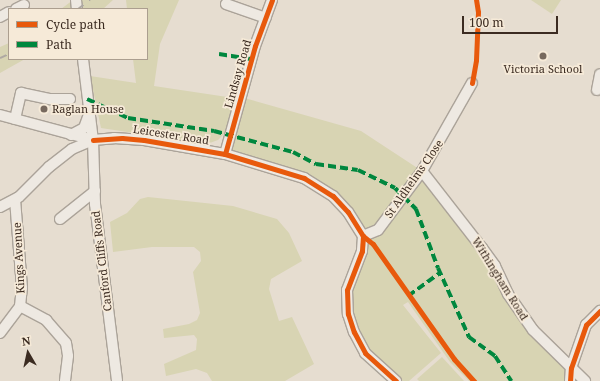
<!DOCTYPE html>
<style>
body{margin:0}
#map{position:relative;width:600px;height:381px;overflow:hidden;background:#e6ddd0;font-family:"Noto Serif",serif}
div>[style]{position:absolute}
.green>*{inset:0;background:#d8d4b3}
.roads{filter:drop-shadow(1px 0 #aba399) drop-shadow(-1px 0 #aba399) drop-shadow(0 1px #aba399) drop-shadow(0 -1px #aba399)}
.minor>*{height:10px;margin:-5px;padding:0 5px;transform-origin:5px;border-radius:5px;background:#eee9e2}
.rail>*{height:2px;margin-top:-1px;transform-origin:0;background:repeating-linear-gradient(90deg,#aea8a2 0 7px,transparent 0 14px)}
.quiet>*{height:4px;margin-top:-2px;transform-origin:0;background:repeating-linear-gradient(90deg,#00873e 0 8px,transparent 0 12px)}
.cycleway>*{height:5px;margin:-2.5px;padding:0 2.5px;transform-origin:2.5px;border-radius:2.5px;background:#e8590c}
.dots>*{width:11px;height:11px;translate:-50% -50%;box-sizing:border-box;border:2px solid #f6ead8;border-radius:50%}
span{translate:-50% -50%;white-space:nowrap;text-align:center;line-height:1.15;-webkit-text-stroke:3.5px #f6ead8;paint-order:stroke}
.poi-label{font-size:11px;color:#3b2b21}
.left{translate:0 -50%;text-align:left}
.street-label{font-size:11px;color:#3b2b21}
.legend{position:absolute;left:8px;top:8px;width:140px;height:52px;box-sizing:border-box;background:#f6ead8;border:1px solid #ab9e8f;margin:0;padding:5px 7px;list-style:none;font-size:12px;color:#3b2b21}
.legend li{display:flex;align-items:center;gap:8px;height:20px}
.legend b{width:20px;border:1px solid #ab9e8f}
.north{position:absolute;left:8px;top:333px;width:40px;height:40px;-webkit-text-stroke:3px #f6ead8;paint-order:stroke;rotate:351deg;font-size:11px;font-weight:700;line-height:16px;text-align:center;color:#3b2b21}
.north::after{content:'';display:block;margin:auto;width:14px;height:18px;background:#3b2b21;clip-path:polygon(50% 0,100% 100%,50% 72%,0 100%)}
.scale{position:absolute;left:462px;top:16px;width:96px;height:18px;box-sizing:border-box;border:2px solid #3b2b21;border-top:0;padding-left:5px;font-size:12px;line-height:14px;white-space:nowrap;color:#3b2b21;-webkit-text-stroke:3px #f6ead8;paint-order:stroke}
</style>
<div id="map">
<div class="green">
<i style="clip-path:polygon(73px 0,113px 0,103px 9px,61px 9px)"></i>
<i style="clip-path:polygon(126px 0,179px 0,160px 44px,154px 86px,234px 98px,225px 133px,218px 140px,207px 144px,101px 128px,90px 76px,136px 83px,133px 59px,147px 59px,147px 9px,127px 9px)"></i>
<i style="clip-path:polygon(531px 0,561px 0,552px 14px)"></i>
<i style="clip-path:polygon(9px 43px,9px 59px,25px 59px,0 73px,0 47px)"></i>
<i style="clip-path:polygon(241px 97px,361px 131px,422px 171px,447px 202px,508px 294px,585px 381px,469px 381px,450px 362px,408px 302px,403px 305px,441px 353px,409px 381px,403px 381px,392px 373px,363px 341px,360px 343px,347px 290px,363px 236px,348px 212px,304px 178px,225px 154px)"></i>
<i style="clip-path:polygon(148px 197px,233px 206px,277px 219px,289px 233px,302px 261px,271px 279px,269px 289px,279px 321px,292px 317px,314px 364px,285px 381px,212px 381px,207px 373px,196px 369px,166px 376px,164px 364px,196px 350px,197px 339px,194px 335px,164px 338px,163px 329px,189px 324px,197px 320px,200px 313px,193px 272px,201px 261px,200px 252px,194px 247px,152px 247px,113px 252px,110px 222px,127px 213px,140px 199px)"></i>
<i style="clip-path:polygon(442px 357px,464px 381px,419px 381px,417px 379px)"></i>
</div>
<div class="roads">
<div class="minor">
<i style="left:76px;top:0;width:9px;rotate:84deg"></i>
<i style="left:226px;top:4px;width:42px;rotate:19.3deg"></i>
<i style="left:16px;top:9px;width:9px;rotate:-27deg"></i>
<i style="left:0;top:17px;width:10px;rotate:-29deg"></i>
<i style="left:83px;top:59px;width:82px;rotate:83deg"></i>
<i style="left:93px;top:140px;width:64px;rotate:88.2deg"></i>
<i style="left:95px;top:204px;width:178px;rotate:82.9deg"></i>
<i style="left:597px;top:90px;width:16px;rotate:-79deg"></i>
<i style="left:0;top:115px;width:96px;rotate:15deg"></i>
<i style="left:15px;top:119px;width:27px;rotate:-77deg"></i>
<i style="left:21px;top:93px;width:30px;rotate:12deg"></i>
<i style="left:50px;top:99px;width:20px"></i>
<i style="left:71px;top:135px;width:15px;rotate:-28deg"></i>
<i style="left:84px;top:128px;width:15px;rotate:-70deg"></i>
<i style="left:225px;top:154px;width:112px;rotate:-74.5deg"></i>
<i style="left:255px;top:46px;width:49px;rotate:-69.7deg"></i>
<i style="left:422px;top:171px;width:98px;rotate:52.1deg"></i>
<i style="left:482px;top:248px;width:22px;rotate:54deg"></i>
<i style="left:495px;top:266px;width:31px;rotate:65deg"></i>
<i style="left:508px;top:294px;width:44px;rotate:55.2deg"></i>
<i style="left:533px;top:330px;width:73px;rotate:44.4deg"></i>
<i style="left:0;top:207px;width:21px;rotate:-28deg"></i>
<i style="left:19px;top:197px;width:42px;rotate:-45deg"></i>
<i style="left:49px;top:167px;width:29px;rotate:-38deg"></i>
<i style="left:72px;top:149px;width:23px;rotate:-23deg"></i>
<i style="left:93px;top:140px;width:21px;rotate:-5deg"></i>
<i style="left:114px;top:138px;width:30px;rotate:4deg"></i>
<i style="left:144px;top:140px;width:82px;rotate:9.8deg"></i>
<i style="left:225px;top:154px;width:83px;rotate:16.9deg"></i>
<i style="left:304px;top:178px;width:34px;rotate:32deg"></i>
<i style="left:333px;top:196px;width:22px;rotate:47deg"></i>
<i style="left:348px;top:212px;width:28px;rotate:58deg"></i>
<i style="left:363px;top:236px;width:15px;rotate:94deg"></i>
<i style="left:362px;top:251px;width:42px;rotate:111deg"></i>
<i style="left:347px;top:290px;width:24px;rotate:88deg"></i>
<i style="left:348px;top:314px;width:19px;rotate:72deg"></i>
<i style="left:354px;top:332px;width:24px;rotate:62deg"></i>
<i style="left:365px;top:353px;width:42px;rotate:42.1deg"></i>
<i style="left:60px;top:219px;width:45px;rotate:-38.7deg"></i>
<i style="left:363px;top:236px;width:16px;rotate:-22deg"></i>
<i style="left:378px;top:230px;width:74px;rotate:-53.3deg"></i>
<i style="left:422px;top:171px;width:101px;rotate:-60.4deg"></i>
<i style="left:20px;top:306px;width:30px;rotate:28deg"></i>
<i style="left:46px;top:320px;width:30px;rotate:49deg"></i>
<i style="left:66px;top:343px;width:13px;rotate:81deg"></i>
<i style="left:68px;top:356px;width:25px;rotate:97deg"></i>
<i style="left:0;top:333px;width:34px;rotate:-53deg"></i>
<i style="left:20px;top:306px;width:18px;rotate:-84deg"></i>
<i style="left:22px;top:288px;width:88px;rotate:-94.5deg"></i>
<i style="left:570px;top:381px;width:13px;rotate:-86deg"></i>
<i style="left:571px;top:368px;width:46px;rotate:-70.8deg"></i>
<i style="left:586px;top:325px;width:20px;rotate:-45deg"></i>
</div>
</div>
<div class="rail">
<i style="left:78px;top:9px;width:15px;rotate:-37deg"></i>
<i style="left:0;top:58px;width:10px;rotate:-24deg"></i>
</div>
<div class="quiet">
<i style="left:219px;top:54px;width:32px;rotate:9deg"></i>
<i style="left:87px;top:99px;width:45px;rotate:24.9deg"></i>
<i style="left:128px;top:118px;width:87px;rotate:8.6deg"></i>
<i style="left:214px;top:131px;width:82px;rotate:14.9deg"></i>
<i style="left:293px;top:152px;width:26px;rotate:28deg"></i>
<i style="left:316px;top:164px;width:42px;rotate:8.1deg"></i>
<i style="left:358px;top:170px;width:41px;rotate:25.9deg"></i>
<i style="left:395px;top:188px;width:30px;rotate:45deg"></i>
<i style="left:416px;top:209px;width:63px;rotate:69.6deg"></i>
<i style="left:438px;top:268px;width:76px;rotate:65.8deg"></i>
<i style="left:469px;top:337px;width:32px;rotate:36deg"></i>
<i style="left:495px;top:356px;width:30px;rotate:57deg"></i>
<i style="left:408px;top:296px;width:39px;rotate:-36deg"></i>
</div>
<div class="cycleway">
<i style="left:472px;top:83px;width:23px;rotate:-80deg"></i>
<i style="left:476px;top:60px;width:48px;rotate:-87.6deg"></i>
<i style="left:478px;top:12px;width:12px;rotate:-99deg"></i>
<i style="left:93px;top:140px;width:29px;rotate:-4deg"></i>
<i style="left:122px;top:138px;width:22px;rotate:5deg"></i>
<i style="left:144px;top:140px;width:82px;rotate:9.8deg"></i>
<i style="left:225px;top:154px;width:83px;rotate:16.9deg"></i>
<i style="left:304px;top:178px;width:34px;rotate:32deg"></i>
<i style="left:333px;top:196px;width:22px;rotate:47deg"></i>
<i style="left:348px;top:212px;width:28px;rotate:58deg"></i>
<i style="left:363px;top:236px;width:15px;rotate:94deg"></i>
<i style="left:362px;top:251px;width:42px;rotate:111deg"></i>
<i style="left:347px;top:290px;width:24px;rotate:88deg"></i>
<i style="left:348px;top:314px;width:19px;rotate:72deg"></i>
<i style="left:354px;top:332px;width:24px;rotate:62deg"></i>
<i style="left:365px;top:353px;width:42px;rotate:42.1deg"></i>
<i style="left:225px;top:154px;width:112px;rotate:-74.5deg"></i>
<i style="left:255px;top:46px;width:49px;rotate:-69.7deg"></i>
<i style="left:363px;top:236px;width:13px;rotate:39deg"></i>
<i style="left:373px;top:244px;width:141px;rotate:54.8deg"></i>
<i style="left:454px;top:359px;width:30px;rotate:48deg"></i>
<i style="left:570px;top:381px;width:13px;rotate:-86deg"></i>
<i style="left:571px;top:368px;width:46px;rotate:-70.8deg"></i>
<i style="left:586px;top:325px;width:20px;rotate:-45deg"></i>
</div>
<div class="dots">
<i style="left:543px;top:56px;background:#77695e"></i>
<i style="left:44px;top:109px;background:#77695e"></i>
</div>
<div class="poi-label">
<span style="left:543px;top:69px">Victoria School</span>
<span class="left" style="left:52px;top:109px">Raglan House</span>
</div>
<div class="street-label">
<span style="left:238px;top:74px;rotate:-74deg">Lindsay Road</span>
<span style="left:171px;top:135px;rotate:9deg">Leicester Road</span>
<span style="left:414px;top:179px;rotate:-55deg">St Aldhelms Close</span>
<span style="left:19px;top:258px;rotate:-93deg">Kings Avenue</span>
<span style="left:102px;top:261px;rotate:-97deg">Canford Cliffs Road</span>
<span style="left:500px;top:279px;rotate:58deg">Withingham Road</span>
</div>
<ul class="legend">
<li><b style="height:5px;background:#e8590c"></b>Cycle path</li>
<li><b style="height:5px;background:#00873e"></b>Path</li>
</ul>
<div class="north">N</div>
<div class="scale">100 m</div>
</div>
